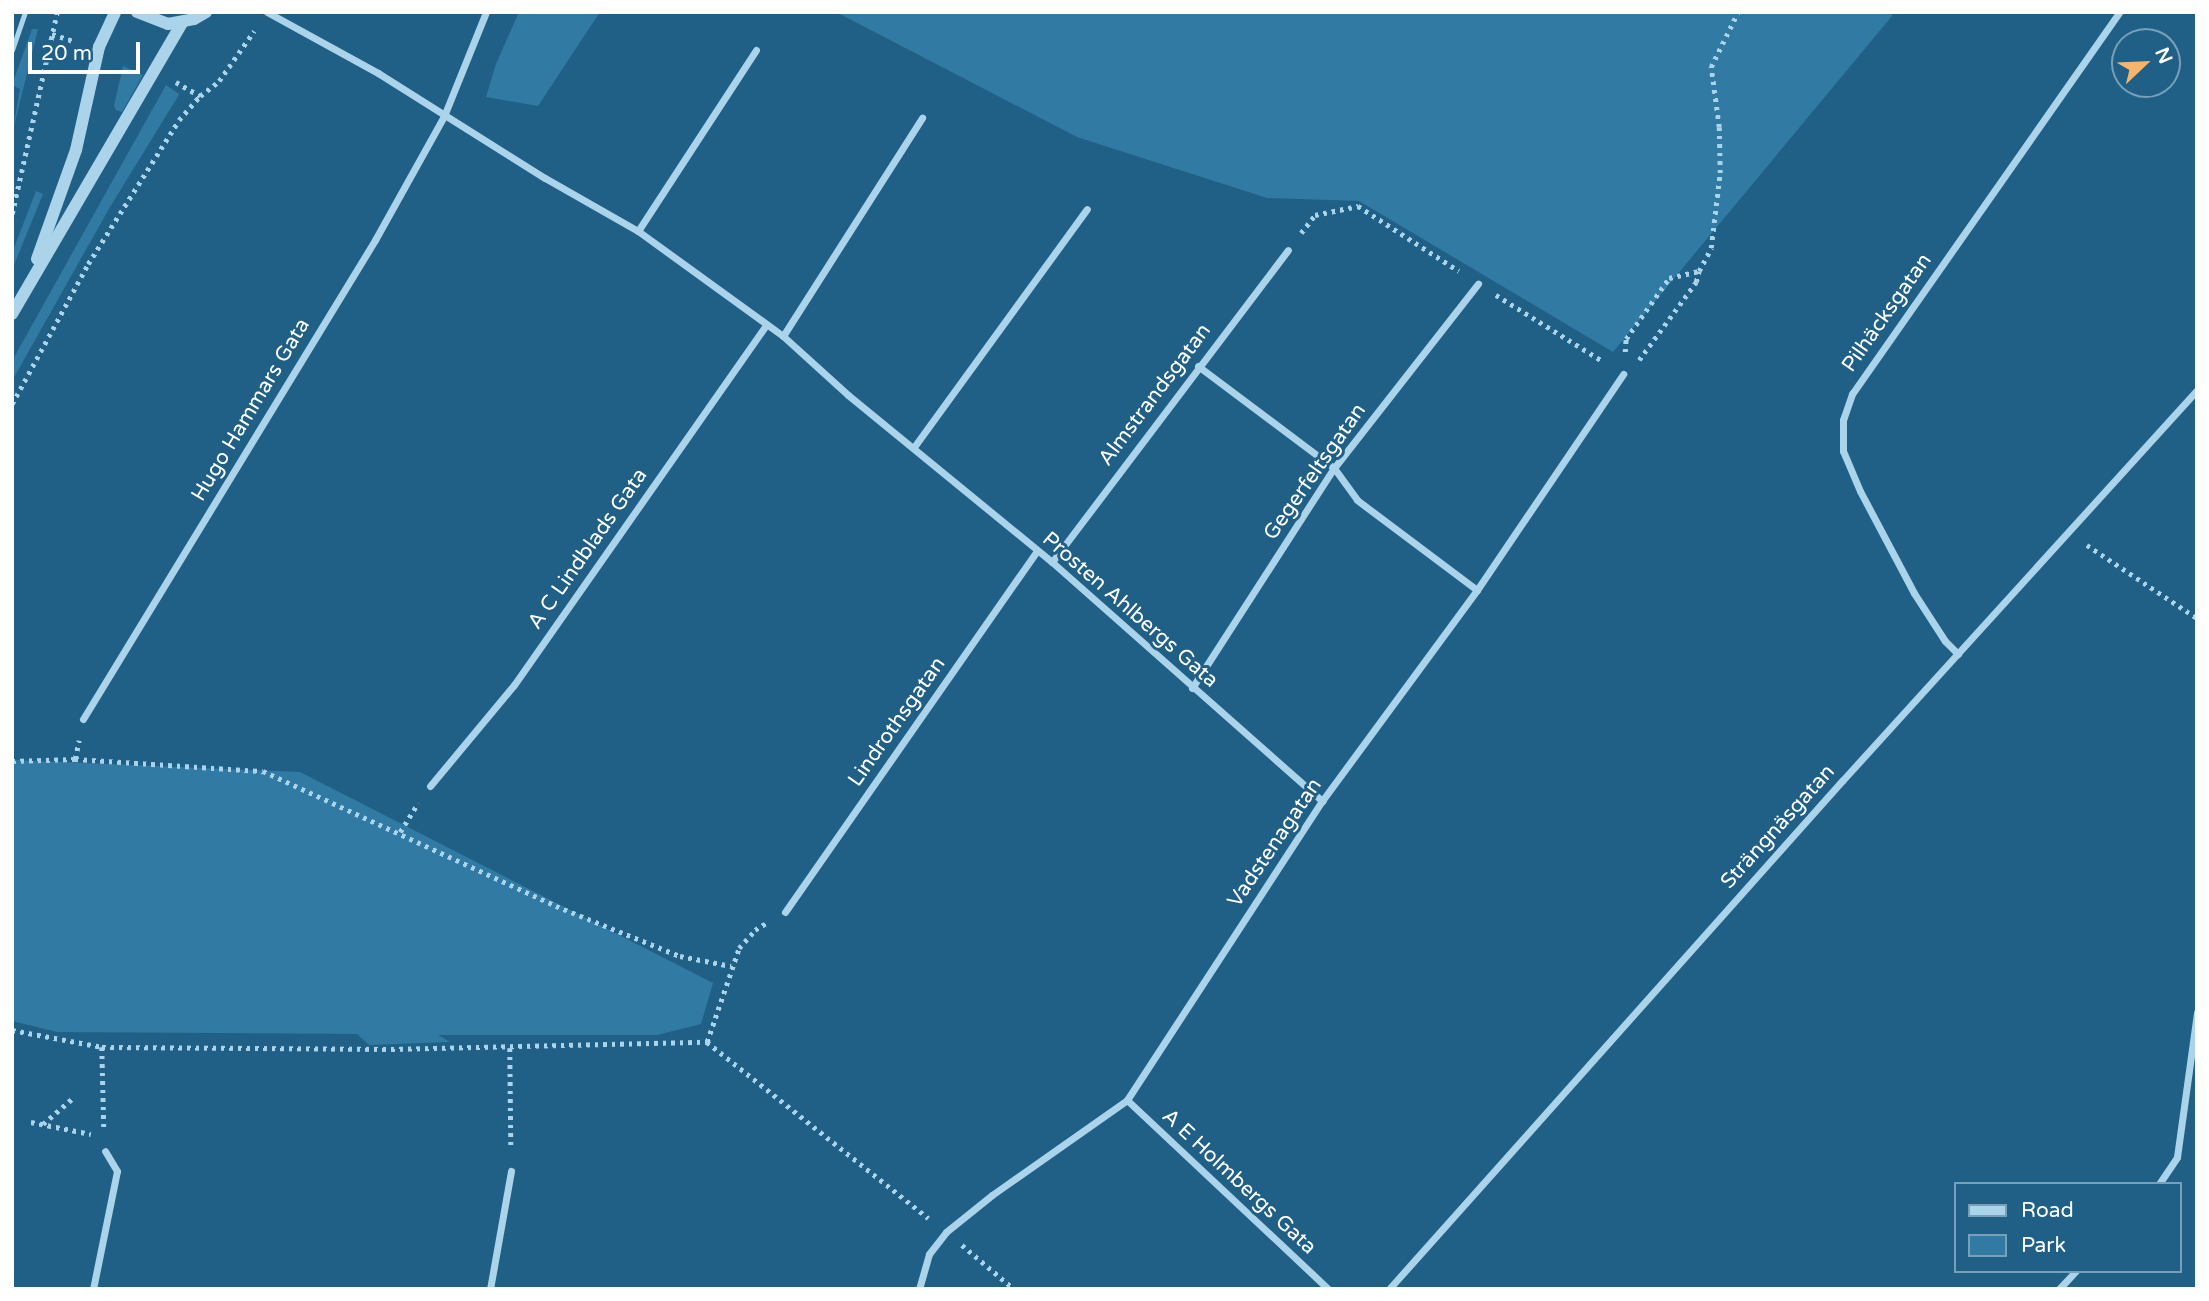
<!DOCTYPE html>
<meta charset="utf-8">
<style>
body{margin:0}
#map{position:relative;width:2209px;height:1301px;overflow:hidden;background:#206087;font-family:"Varela Round",sans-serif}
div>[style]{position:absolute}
.green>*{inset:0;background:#317aa3}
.path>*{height:4.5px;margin-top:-2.25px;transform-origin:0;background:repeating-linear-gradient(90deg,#abd3ea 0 3.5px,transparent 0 8.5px)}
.service>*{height:5px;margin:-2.5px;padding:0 2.5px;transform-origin:2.5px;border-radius:2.5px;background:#abd3ea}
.minor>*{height:7px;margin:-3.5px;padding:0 3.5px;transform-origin:3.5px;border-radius:3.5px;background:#abd3ea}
.tertiary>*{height:12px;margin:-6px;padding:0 6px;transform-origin:6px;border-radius:6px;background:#abd3ea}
span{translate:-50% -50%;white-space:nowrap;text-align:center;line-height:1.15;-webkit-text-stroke:6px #206087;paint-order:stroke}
.street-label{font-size:21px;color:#fff}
.frame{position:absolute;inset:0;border:14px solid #fff;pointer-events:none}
.legend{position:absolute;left:1954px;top:1182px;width:228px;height:91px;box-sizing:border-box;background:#206087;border:2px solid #79a0b7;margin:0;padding:9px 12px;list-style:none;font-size:21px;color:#fff}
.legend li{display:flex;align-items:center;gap:14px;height:35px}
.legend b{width:35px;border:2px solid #79a0b7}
.north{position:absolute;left:2111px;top:28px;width:70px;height:70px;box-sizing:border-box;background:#206087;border:2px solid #79a0b7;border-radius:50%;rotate:67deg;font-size:19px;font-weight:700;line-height:28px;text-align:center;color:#fff}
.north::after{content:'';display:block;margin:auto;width:24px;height:32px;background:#f7b56c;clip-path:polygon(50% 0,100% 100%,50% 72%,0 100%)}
.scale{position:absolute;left:28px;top:42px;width:112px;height:32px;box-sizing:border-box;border:4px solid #fff;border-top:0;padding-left:9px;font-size:21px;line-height:24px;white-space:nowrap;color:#fff;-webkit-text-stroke:5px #206087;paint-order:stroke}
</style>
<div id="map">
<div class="green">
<i style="clip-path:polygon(519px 12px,600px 12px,538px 106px,486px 97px,496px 64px)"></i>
<i style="clip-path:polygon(836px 12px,1892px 12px,1892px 16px,1613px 352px,1359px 201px,1267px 198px,1077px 137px)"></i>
<i style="clip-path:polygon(32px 29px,38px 29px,12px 134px,20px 89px,12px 85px)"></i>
<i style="clip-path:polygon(123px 66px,143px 75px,122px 112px,116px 110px,114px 106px)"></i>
<i style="clip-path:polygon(166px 85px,179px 94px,177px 98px,110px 207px,12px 381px,12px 361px)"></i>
<i style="clip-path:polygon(36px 191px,43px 194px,12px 270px,12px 253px)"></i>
<i style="clip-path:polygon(12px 760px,300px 772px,713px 983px,701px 1024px,657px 1035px,438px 1035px,450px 1042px,369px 1045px,357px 1034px,57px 1032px,12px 1021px)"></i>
</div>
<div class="path">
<i style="left:52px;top:34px;width:23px;rotate:18deg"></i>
<i style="left:176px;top:82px;width:28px;rotate:30deg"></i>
<i style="left:12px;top:214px;width:207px;rotate:-77.4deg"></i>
<i style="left:1301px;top:233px;width:23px;rotate:-52deg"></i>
<i style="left:1315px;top:215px;width:44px;rotate:-11.8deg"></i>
<i style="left:1358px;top:206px;width:120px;rotate:32.8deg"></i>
<i style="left:1496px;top:295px;width:127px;rotate:31.8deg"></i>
<i style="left:1625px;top:352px;width:13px;rotate:-86deg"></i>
<i style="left:1626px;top:339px;width:75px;rotate:-54.8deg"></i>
<i style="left:1669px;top:278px;width:31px;rotate:-13deg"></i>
<i style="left:1699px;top:271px;width:26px;rotate:-62deg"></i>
<i style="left:1711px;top:248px;width:76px;rotate:-83.2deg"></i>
<i style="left:1720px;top:173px;width:46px;rotate:-91.2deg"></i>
<i style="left:1719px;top:127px;width:61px;rotate:-97.6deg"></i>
<i style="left:1711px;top:67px;width:61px;rotate:-63.9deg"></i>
<i style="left:1639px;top:360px;width:97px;rotate:-53.8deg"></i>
<i style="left:1696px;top:282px;width:11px;rotate:-75deg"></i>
<i style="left:12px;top:404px;width:159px;rotate:-61.5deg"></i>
<i style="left:88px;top:264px;width:170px;rotate:-57.7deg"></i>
<i style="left:179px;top:120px;width:32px;rotate:-49deg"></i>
<i style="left:200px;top:96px;width:24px;rotate:-38deg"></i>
<i style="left:219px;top:81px;width:61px;rotate:-55deg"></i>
<i style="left:2087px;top:545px;width:132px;rotate:33.6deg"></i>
<i style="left:75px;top:759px;width:19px;rotate:-78deg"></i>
<i style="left:12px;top:761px;width:63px;rotate:-1.8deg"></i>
<i style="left:75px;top:759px;width:188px;rotate:3.7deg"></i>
<i style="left:263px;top:771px;width:323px;rotate:24.7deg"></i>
<i style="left:556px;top:906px;width:134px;rotate:22deg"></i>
<i style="left:680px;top:956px;width:52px;rotate:11.1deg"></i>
<i style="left:400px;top:832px;width:34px;rotate:-58deg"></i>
<i style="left:12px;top:1030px;width:92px;rotate:10.7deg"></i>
<i style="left:102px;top:1047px;width:289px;rotate:0.4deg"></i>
<i style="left:391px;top:1049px;width:316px;rotate:-1.3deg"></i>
<i style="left:707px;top:1042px;width:283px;rotate:38.5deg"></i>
<i style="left:707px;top:1042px;width:99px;rotate:-71.2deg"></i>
<i style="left:739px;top:948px;width:24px;rotate:-48deg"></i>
<i style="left:755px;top:930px;width:13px;rotate:-32deg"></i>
<i style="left:102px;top:1047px;width:83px;rotate:88.6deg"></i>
<i style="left:510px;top:1048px;width:100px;rotate:89.4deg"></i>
<i style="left:31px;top:1122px;width:61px;rotate:11.3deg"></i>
<i style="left:43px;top:1124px;width:38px;rotate:-41deg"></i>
<i style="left:962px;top:1245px;width:68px;rotate:40.2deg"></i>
</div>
<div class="service">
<i style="left:12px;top:50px;width:40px;rotate:-71.1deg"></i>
</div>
<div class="minor">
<i style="left:267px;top:12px;width:127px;rotate:28.8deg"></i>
<i style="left:378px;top:73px;width:197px;rotate:32.2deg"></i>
<i style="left:545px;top:178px;width:107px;rotate:29.7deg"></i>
<i style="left:638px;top:231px;width:179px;rotate:35.9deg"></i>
<i style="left:783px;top:336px;width:88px;rotate:42.2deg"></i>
<i style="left:848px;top:395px;width:264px;rotate:39.3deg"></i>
<i style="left:1052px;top:562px;width:361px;rotate:41.5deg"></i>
<i style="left:638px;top:231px;width:216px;rotate:-56.9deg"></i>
<i style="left:783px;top:336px;width:259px;rotate:-57.5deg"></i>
<i style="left:1198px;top:366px;width:170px;rotate:36.9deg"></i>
<i style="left:1334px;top:468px;width:39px;rotate:54deg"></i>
<i style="left:1357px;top:500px;width:150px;rotate:36.9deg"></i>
<i style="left:914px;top:447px;width:294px;rotate:-54deg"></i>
<i style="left:1052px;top:562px;width:391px;rotate:-52.9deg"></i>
<i style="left:1958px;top:654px;width:18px;rotate:-135deg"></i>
<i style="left:1945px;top:641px;width:57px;rotate:-122.9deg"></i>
<i style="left:1914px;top:593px;width:115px;rotate:-117.9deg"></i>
<i style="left:1860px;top:491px;width:43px;rotate:-113deg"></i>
<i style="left:1843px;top:451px;width:31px;rotate:-90deg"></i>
<i style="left:1843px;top:420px;width:28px;rotate:-71deg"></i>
<i style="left:1852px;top:394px;width:466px;rotate:-55deg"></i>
<i style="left:1192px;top:688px;width:262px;rotate:-57.2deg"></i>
<i style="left:1334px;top:468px;width:234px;rotate:-52deg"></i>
<i style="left:83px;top:719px;width:561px;rotate:-58.63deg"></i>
<i style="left:375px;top:240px;width:142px;rotate:-60.9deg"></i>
<i style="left:444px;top:116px;width:112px;rotate:-68deg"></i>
<i style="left:430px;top:786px;width:131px;rotate:-50.3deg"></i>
<i style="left:514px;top:685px;width:438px;rotate:-55deg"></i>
<i style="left:785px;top:912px;width:440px;rotate:-55.1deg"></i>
<i style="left:1127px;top:1100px;width:276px;rotate:43.2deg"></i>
<i style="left:2159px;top:1184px;width:32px;rotate:-56deg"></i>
<i style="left:2177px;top:1157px;width:146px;rotate:-82.1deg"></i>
<i style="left:93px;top:1289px;width:120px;rotate:-78.5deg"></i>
<i style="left:117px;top:1171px;width:23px;rotate:-121deg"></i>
<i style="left:490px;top:1289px;width:120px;rotate:-79.9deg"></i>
<i style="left:919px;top:1289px;width:36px;rotate:-74deg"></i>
<i style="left:929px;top:1254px;width:28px;rotate:-52deg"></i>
<i style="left:946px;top:1232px;width:59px;rotate:-38.8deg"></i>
<i style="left:992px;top:1195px;width:165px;rotate:-35.1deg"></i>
<i style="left:1127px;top:1100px;width:357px;rotate:-56.9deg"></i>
<i style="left:1322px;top:801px;width:262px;rotate:-53.7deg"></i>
<i style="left:1477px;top:590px;width:261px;rotate:-55.9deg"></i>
<i style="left:1389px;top:1289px;width:681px;rotate:-48.28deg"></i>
<i style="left:1842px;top:781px;width:528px;rotate:-47.76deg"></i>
<i style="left:2059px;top:1289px;width:25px;rotate:-47deg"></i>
</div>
<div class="tertiary">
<i style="left:137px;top:12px;width:33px;rotate:21deg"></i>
<i style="left:168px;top:24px;width:26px;rotate:-11deg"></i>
<i style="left:194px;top:19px;width:14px;rotate:-30deg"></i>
<i style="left:37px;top:259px;width:116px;rotate:-70.3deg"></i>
<i style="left:76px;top:150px;width:106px;rotate:-77.4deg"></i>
<i style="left:99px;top:47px;width:38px;rotate:-65deg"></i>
<i style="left:12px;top:314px;width:337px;rotate:-59.7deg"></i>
</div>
<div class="street-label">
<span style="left:1887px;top:313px;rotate:-55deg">Pilhäcksgatan</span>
<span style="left:1155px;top:395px;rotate:-53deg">Almstrandsgatan</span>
<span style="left:251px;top:410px;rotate:-59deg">Hugo Hammars Gata</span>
<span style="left:1315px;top:472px;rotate:-55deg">Gegerfeltsgatan</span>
<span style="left:588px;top:549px;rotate:-55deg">A C Lindblads Gata</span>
<span style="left:1130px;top:610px;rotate:41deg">Prosten Ahlbergs Gata</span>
<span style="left:897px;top:722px;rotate:-55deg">Lindrothsgatan</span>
<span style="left:1778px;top:827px;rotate:-48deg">Strängnäsgatan</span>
<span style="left:1275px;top:843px;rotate:-56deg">Vadstenagatan</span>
<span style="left:1239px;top:1182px;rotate:43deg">A E Holmbergs Gata</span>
</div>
<div class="frame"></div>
<ul class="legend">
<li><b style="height:9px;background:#abd3ea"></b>Road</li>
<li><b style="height:19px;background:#317aa3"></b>Park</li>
</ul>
<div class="north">N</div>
<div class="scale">20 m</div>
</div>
